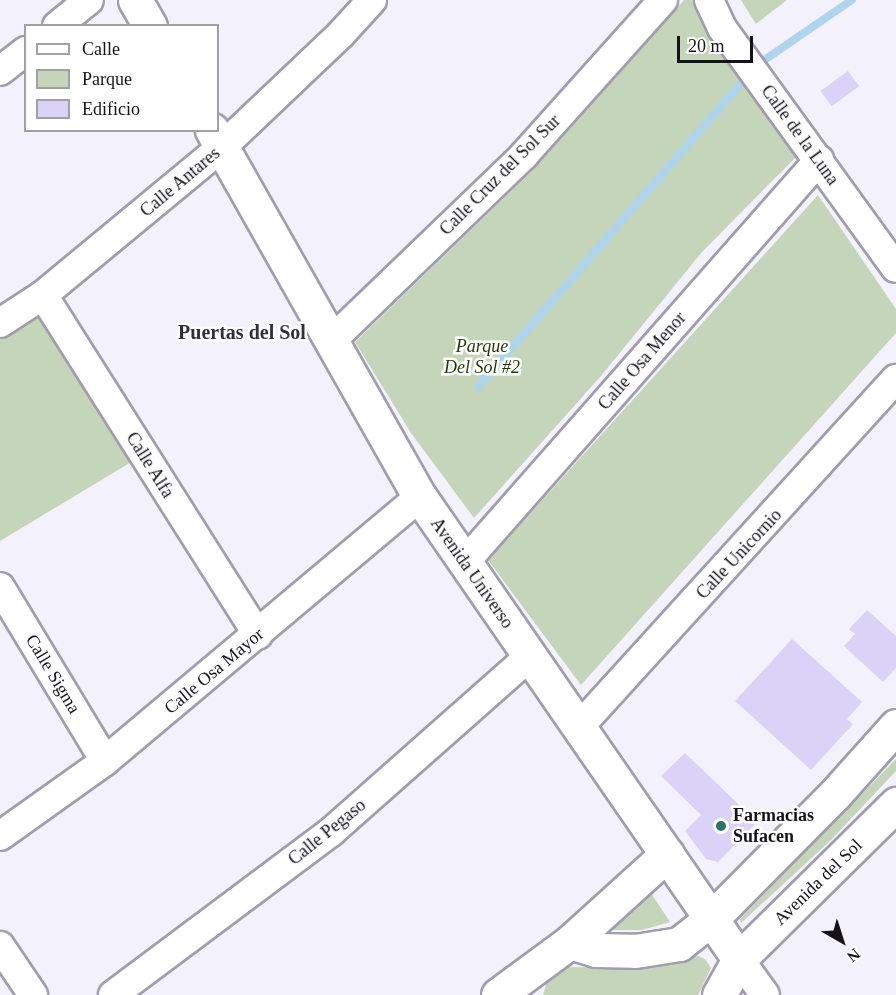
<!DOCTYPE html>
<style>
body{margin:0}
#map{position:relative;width:896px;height:995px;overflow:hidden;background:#f3f1fc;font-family:"Times New Roman",serif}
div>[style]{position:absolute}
.green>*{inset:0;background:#c5d5ba}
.stream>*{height:8px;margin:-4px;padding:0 4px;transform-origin:4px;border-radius:4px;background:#afd5ee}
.building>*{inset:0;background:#dbd2f8;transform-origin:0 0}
.roads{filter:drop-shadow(2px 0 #a19dae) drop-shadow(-2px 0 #a19dae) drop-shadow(0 2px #a19dae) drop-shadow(0 -2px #a19dae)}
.street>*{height:28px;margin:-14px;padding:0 14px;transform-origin:14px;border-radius:14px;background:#fff}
.secondary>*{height:33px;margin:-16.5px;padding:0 16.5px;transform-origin:16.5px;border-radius:16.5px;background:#fff}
.dots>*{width:16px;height:16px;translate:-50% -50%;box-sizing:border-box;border:3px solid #fff;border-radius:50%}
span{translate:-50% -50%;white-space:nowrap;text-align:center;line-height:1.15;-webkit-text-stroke:5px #fff;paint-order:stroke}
.street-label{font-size:18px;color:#151319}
.park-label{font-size:18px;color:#1f3803;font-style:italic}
.poi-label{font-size:18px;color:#151319;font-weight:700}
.left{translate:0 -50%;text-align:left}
.neighbourhood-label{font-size:20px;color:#322e3c;font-weight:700}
.legend{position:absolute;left:24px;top:24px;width:195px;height:108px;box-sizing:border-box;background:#fff;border:2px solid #a1a1a3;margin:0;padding:8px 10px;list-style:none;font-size:18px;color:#151319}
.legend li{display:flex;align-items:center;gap:12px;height:30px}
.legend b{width:30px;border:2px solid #a1a1a3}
.north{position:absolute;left:812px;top:911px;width:60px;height:60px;-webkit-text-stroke:4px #fff;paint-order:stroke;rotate:141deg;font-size:16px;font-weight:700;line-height:24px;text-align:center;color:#151319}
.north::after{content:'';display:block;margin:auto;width:21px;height:27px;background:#151319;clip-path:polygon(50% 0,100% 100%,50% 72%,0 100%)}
.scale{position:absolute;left:677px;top:36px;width:76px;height:27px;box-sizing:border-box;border:3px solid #151319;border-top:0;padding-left:8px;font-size:18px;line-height:21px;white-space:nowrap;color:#151319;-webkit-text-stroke:4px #fff;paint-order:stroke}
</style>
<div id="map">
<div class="green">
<i style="clip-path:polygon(684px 0,693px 0,797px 156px,702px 252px,601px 376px,474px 518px,411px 433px,355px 342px,531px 172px)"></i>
<i style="clip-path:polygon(741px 0,787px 0,756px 24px)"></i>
<i style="clip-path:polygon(818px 195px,896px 309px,896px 333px,581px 685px,488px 560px)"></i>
<i style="clip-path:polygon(41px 308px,133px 461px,0 541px,0 338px)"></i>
<i style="clip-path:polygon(896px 759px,896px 771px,830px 841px,741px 923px,740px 919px)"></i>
<i style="clip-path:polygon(649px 890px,670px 922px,642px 930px,611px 930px,609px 927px)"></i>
<i style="clip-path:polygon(696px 955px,705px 959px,711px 968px,698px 995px,543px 995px,548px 978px,565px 967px,638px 968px)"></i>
</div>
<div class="stream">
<i style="left:757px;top:65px;width:115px;rotate:-34.4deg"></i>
<i style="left:478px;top:387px;width:414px;rotate:-49.1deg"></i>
</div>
<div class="building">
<i style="left:848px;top:71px;width:19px;height:34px;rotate:54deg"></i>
<i style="clip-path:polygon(867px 610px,896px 636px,896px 668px,883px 682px,844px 646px,855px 634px,849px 629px)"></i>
<i style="clip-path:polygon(792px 639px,862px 702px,847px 719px,853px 724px,811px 770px,735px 701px)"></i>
<i style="clip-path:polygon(685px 753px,757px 822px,718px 862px,706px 859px,685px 831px,701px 815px,661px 776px)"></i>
</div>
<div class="roads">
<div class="street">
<i style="left:709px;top:0;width:31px;rotate:65deg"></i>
<i style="left:722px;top:28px;width:296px;rotate:54.1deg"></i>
<i style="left:57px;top:26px;width:41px;rotate:-39.1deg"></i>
<i style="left:0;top:71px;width:33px;rotate:-38deg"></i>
<i style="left:43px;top:295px;width:402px;rotate:57.7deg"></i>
<i style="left:0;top:323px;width:51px;rotate:-33.1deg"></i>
<i style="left:43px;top:295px;width:232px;rotate:-39.6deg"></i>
<i style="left:222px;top:147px;width:164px;rotate:-43.5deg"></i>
<i style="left:341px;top:34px;width:46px;rotate:-47.6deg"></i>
<i style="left:330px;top:342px;width:269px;rotate:-43.9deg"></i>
<i style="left:524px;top:155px;width:208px;rotate:-48.1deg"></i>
<i style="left:465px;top:562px;width:536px;rotate:-48.63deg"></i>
<i style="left:0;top:587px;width:203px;rotate:58.9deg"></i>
<i style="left:579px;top:727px;width:471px;rotate:-47.7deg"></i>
<i style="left:0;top:836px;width:129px;rotate:-35.5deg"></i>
<i style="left:105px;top:761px;width:411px;rotate:-40deg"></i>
<i style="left:0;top:946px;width:59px;rotate:56deg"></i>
<i style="left:739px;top:959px;width:44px;rotate:54.2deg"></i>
<i style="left:113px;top:995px;width:272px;rotate:-36.8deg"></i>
<i style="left:331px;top:832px;width:266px;rotate:-41.5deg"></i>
</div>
<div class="secondary">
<i style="left:135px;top:0;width:30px;rotate:60deg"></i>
<i style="left:212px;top:130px;width:422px;rotate:60.5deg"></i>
<i style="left:420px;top:497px;width:561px;rotate:55.38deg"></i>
<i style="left:570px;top:942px;width:27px;rotate:17deg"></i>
<i style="left:596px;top:950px;width:39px;rotate:1deg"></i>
<i style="left:635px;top:951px;width:45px;rotate:-9deg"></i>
<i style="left:679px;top:944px;width:41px;rotate:-38deg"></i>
<i style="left:711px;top:919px;width:177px;rotate:-45.2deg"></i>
<i style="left:836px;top:793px;width:90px;rotate:-48.2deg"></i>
<i style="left:498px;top:995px;width:89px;rotate:-36.4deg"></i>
<i style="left:570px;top:942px;width:131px;rotate:-42.2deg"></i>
<i style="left:719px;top:995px;width:41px;rotate:-60.9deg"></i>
<i style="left:739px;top:959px;width:221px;rotate:-44.6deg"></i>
</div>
</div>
<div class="dots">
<i style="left:721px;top:826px;background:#2a736d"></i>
</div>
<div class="street-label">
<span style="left:800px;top:135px;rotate:54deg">Calle de la Luna</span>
<span style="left:500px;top:175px;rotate:-45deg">Calle Cruz del Sol Sur</span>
<span style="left:180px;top:182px;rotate:-40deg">Calle Antares</span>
<span style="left:642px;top:361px;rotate:-49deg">Calle Osa Menor</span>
<span style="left:150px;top:465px;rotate:58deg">Calle Alfa</span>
<span style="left:739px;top:554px;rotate:-47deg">Calle Unicornio</span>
<span style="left:472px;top:573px;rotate:55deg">Avenida Universo</span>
<span style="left:214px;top:671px;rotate:-40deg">Calle Osa Mayor</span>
<span style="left:53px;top:674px;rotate:59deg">Calle Sigma</span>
<span style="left:327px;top:832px;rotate:-39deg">Calle Pegaso</span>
<span style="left:818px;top:882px;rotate:-44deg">Avenida del Sol</span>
</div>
<div class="park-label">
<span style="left:482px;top:357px">Parque<br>Del Sol #2</span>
</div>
<div class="poi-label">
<span class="left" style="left:733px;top:826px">Farmacias<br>Sufacen</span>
</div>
<div class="neighbourhood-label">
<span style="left:242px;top:332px">Puertas del Sol</span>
</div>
<ul class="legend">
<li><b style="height:8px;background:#fff"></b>Calle</li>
<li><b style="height:16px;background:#c5d5ba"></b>Parque</li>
<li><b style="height:16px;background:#dbd2f8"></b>Edificio</li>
</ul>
<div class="north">N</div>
<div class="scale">20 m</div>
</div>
